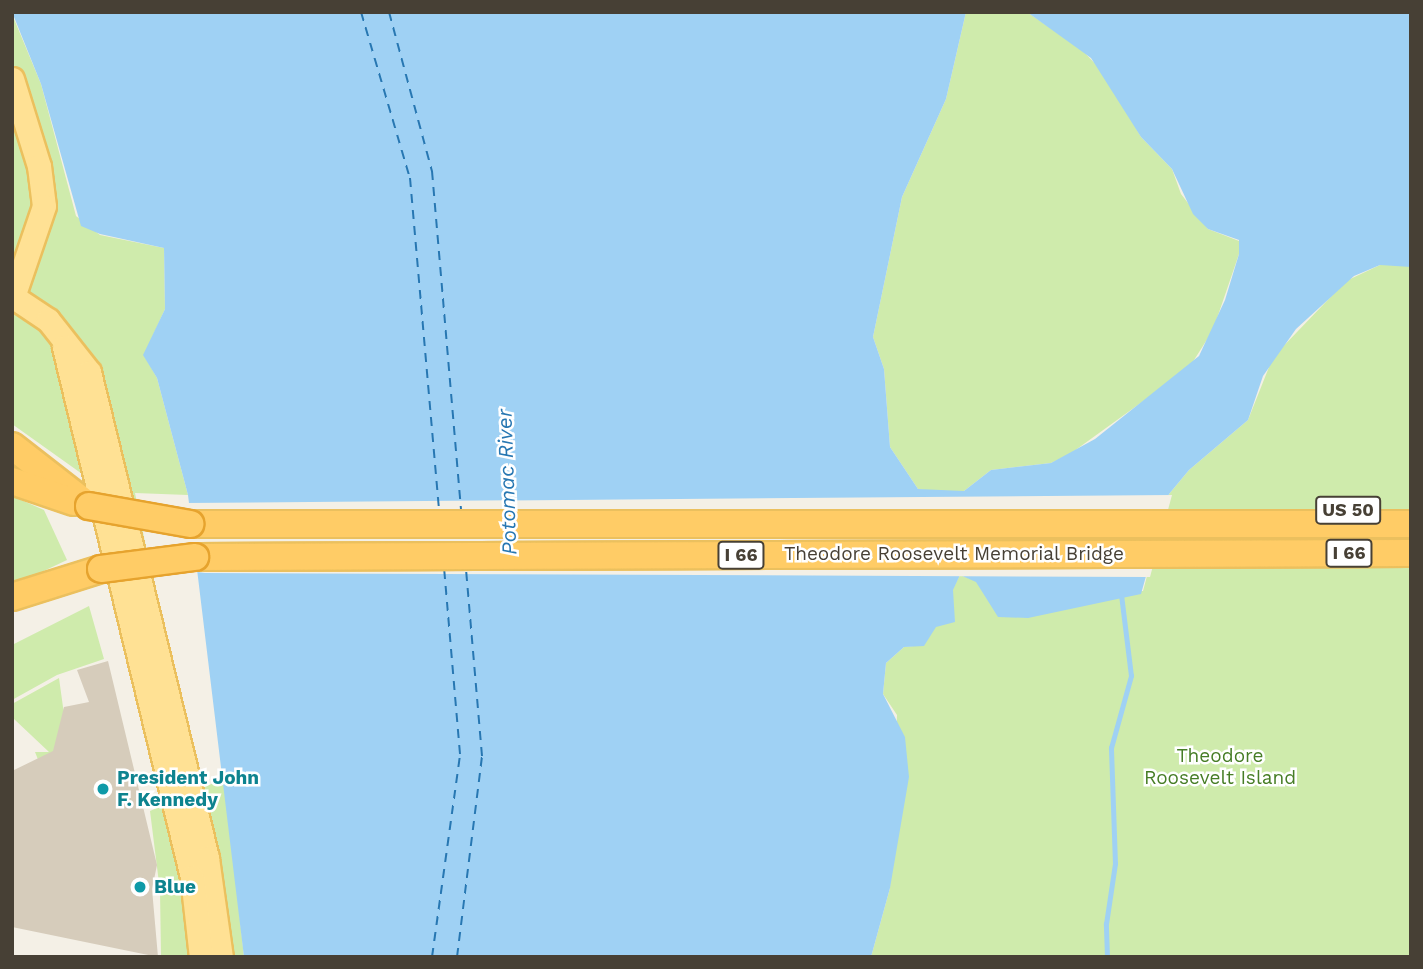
<!DOCTYPE html>
<style>
body{margin:0}
#map{position:relative;width:1423px;height:969px;overflow:hidden;background:#f4f0e6;font-family:"Work Sans",sans-serif}
div>[style]{position:absolute}
.green>*{inset:0;background:#cfebac}
.water>*{inset:0;background:#9fd1f4}
.pier>*{inset:0;background:#f4f0e6}
.stream>*{height:4.5px;margin:-2.25px;padding:0 2.25px;transform-origin:2.25px;border-radius:2.25px;background:#9fd1f4}
.ferry>*{height:2px;margin-top:-1px;transform-origin:0;background:repeating-linear-gradient(90deg,#2777b2 0 9px,transparent 0 16px)}
.building>*{inset:0;background:#d6ccbb}
.roads{filter:drop-shadow(2px 0 #ebc05e) drop-shadow(-2px 0 #ebc05e) drop-shadow(0 2px #ebc05e) drop-shadow(0 -2px #ebc05e)}
.major>*{height:23px;margin:-11.5px;padding:0 11.5px;transform-origin:11.5px;border-radius:11.5px;background:#ffe194}
.highway>*{height:26px;margin:-13px;padding:0 13px;transform-origin:13px;border-radius:13px;background:#fc6}
.bridges{filter:drop-shadow(2px 0 #e6a32e) drop-shadow(-2px 0 #e6a32e) drop-shadow(0 2px #e6a32e) drop-shadow(0 -2px #e6a32e)}
.highway-bridge>*{height:26px;margin:-13px;padding:0 13px;transform-origin:13px;border-radius:13px;background:#fc6}
.dots>*{width:19px;height:19px;translate:-50% -50%;box-sizing:border-box;border:4px solid #fff;border-radius:50%}
span{translate:-50% -50%;white-space:nowrap;text-align:center;line-height:1.15;-webkit-text-stroke:5px #fff;paint-order:stroke}
.shield-label span{padding:2px 5px;background:#fff;border:2px solid;border-radius:5px;-webkit-text-stroke-width:0}
.shield-label{font-size:18px;color:#474035;font-weight:700}
.street-label{font-size:19px;color:#474035}
.park-label{font-size:19px;color:#467d25}
.culture-label{font-size:19px;color:#0d838f;font-weight:700}
.left{translate:0 -50%;text-align:left}
.water-label{font-size:21px;color:#2777b2;font-style:italic}
.frame{position:absolute;inset:0;border:14px solid #474035;pointer-events:none}
</style>
<div id="map">
<div class="green">
<i style="clip-path:polygon(966px 12px,1027px 12px,1082px 50px,1106px 75px,1141px 137px,1172px 169px,1181px 194px,1208px 229px,1239px 241px,1239px 254px,1213px 330px,1189px 368px,1070px 454px,1051px 463px,991px 470px,964px 491px,944px 493px,918px 489px,890px 447px,884px 369px,873px 337px,902px 197px,946px 99px)"></i>
<i style="clip-path:polygon(12px 14px,41px 84px,76px 216px,100px 235px,164px 248px,165px 309px,144px 355px,157px 378px,188px 495px,135px 493px,157px 601px,118px 603px,85px 476px,12px 424px)"></i>
<i style="clip-path:polygon(1402px 264px,1411px 267px,1411px 957px,871px 957px,890px 888px,897px 715px,883px 694px,886px 663px,904px 647px,924px 645px,960px 575px,976px 581px,991px 600px,1143px 591px,1169px 494px,1189px 470px,1248px 420px,1273px 357px,1346px 281px,1380px 265px)"></i>
<i style="clip-path:polygon(12px 496px,44px 510px,67px 560px,12px 586px)"></i>
<i style="clip-path:polygon(89px 606px,104px 659px,57px 675px,12px 700px,12px 645px)"></i>
<i style="clip-path:polygon(59px 678px,63px 707px,81px 780px,45px 777px,35px 752px,49px 752px,14px 719px,12px 725px,12px 704px)"></i>
<i style="clip-path:polygon(225px 778px,244px 957px,161px 955px,160px 891px,150px 811px)"></i>
</div>
<div class="water">
<i style="clip-path:polygon(12px 12px,966px 12px,946px 99px,902px 197px,873px 337px,884px 369px,890px 447px,918px 489px,964px 491px,991px 470px,1051px 463px,1095px 439px,1199px 356px,1225px 300px,1239px 254px,1239px 240px,1208px 229px,1193px 214px,1172px 169px,1141px 137px,1091px 58px,1027px 12px,1411px 12px,1411px 267px,1380px 265px,1354px 276px,1296px 329px,1263px 376px,1248px 420px,1189px 470px,1169px 494px,1141px 594px,1028px 618px,998px 617px,976px 582px,960px 575px,953px 590px,955px 622px,936px 627px,924px 646px,904px 647px,886px 663px,883px 694px,905px 737px,909px 777px,890px 888px,871px 957px,244px 957px,188px 495px,157px 378px,143px 355px,165px 309px,164px 248px,100px 234px,81px 226px,41px 84px)"></i>
</div>
<div class="pier">
<i style="clip-path:polygon(1172px 495px,1150px 577px,205px 573px,197px 572px,186px 503px)"></i>
</div>
<div class="stream">
<i style="left:1107px;top:957px;width:33px;rotate:-92deg"></i>
<i style="left:1106px;top:924px;width:61px;rotate:-81.5deg"></i>
<i style="left:1115px;top:864px;width:116px;rotate:-92deg"></i>
<i style="left:1111px;top:748px;width:75px;rotate:-74.5deg"></i>
<i style="left:1131px;top:676px;width:83px;rotate:-97deg"></i>
</div>
<div class="ferry">
<i style="left:361px;top:12px;width:173px;rotate:73.6deg"></i>
<i style="left:410px;top:178px;width:333px;rotate:85deg"></i>
<i style="left:389px;top:12px;width:165px;rotate:74.9deg"></i>
<i style="left:432px;top:171px;width:340px;rotate:85.1deg"></i>
<i style="left:432px;top:957px;width:205px;rotate:-82.1deg"></i>
<i style="left:460px;top:754px;width:187px;rotate:-94.9deg"></i>
<i style="left:457px;top:957px;width:203px;rotate:-82.9deg"></i>
<i style="left:482px;top:756px;width:189px;rotate:-94.9deg"></i>
</div>
<div class="building">
<i style="clip-path:polygon(108px 661px,157px 865px,152px 889px,158px 957px,12px 927px,12px 771px,53px 751px,64px 707px,89px 702px,77px 670px)"></i>
</div>
<div class="roads">
<div class="major">
<i style="left:12px;top:79px;width:91px;rotate:72.8deg"></i>
<i style="left:39px;top:166px;width:40px;rotate:82.9deg"></i>
<i style="left:44px;top:206px;width:96px;rotate:108.8deg"></i>
<i style="left:12px;top:296px;width:43px;rotate:33.7deg"></i>
<i style="left:48px;top:320px;width:66px;rotate:51.7deg"></i>
<i style="left:89px;top:372px;width:500px;rotate:76.35deg"></i>
<i style="left:207px;top:858px;width:100px;rotate:82deg"></i>
<i style="left:64px;top:347px;width:545px;rotate:76.42deg"></i>
<i style="left:192px;top:877px;width:81px;rotate:83.6deg"></i>
</div>
<div class="highway">
<i style="left:12px;top:446px;width:98px;rotate:37.9deg"></i>
<i style="left:12px;top:481px;width:65px;rotate:18.7deg"></i>
<i style="left:190px;top:524px;width:1221px"></i>
<i style="left:195px;top:557px;width:1216px;rotate:-0.19deg"></i>
<i style="left:12px;top:597px;width:93px;rotate:-17.5deg"></i>
</div>
</div>
<div class="bridges">
<div class="highway-bridge">
<i style="left:89px;top:506px;width:103px;rotate:10.1deg"></i>
<i style="left:101px;top:569px;width:95px;rotate:-7.3deg"></i>
</div>
</div>
<div class="dots">
<i style="left:103px;top:789px;background:#0f9aa8"></i>
<i style="left:140px;top:887px;background:#0f9aa8"></i>
</div>
<div class="shield-label">
<span style="left:1348px;top:510px">US 50</span>
<span style="left:1349px;top:553px">I 66</span>
<span style="left:741px;top:555px">I 66</span>
</div>
<div class="street-label">
<span style="left:954px;top:554px">Theodore Roosevelt Memorial Bridge</span>
</div>
<div class="park-label">
<span style="left:1220px;top:767px">Theodore<br>Roosevelt Island</span>
</div>
<div class="culture-label">
<span class="left" style="left:117px;top:789px">President John<br>F. Kennedy</span>
<span class="left" style="left:154px;top:887px">Blue</span>
</div>
<div class="water-label">
<span style="left:507px;top:482px;rotate:-92deg">Potomac River</span>
</div>
<div class="frame"></div>
</div>
